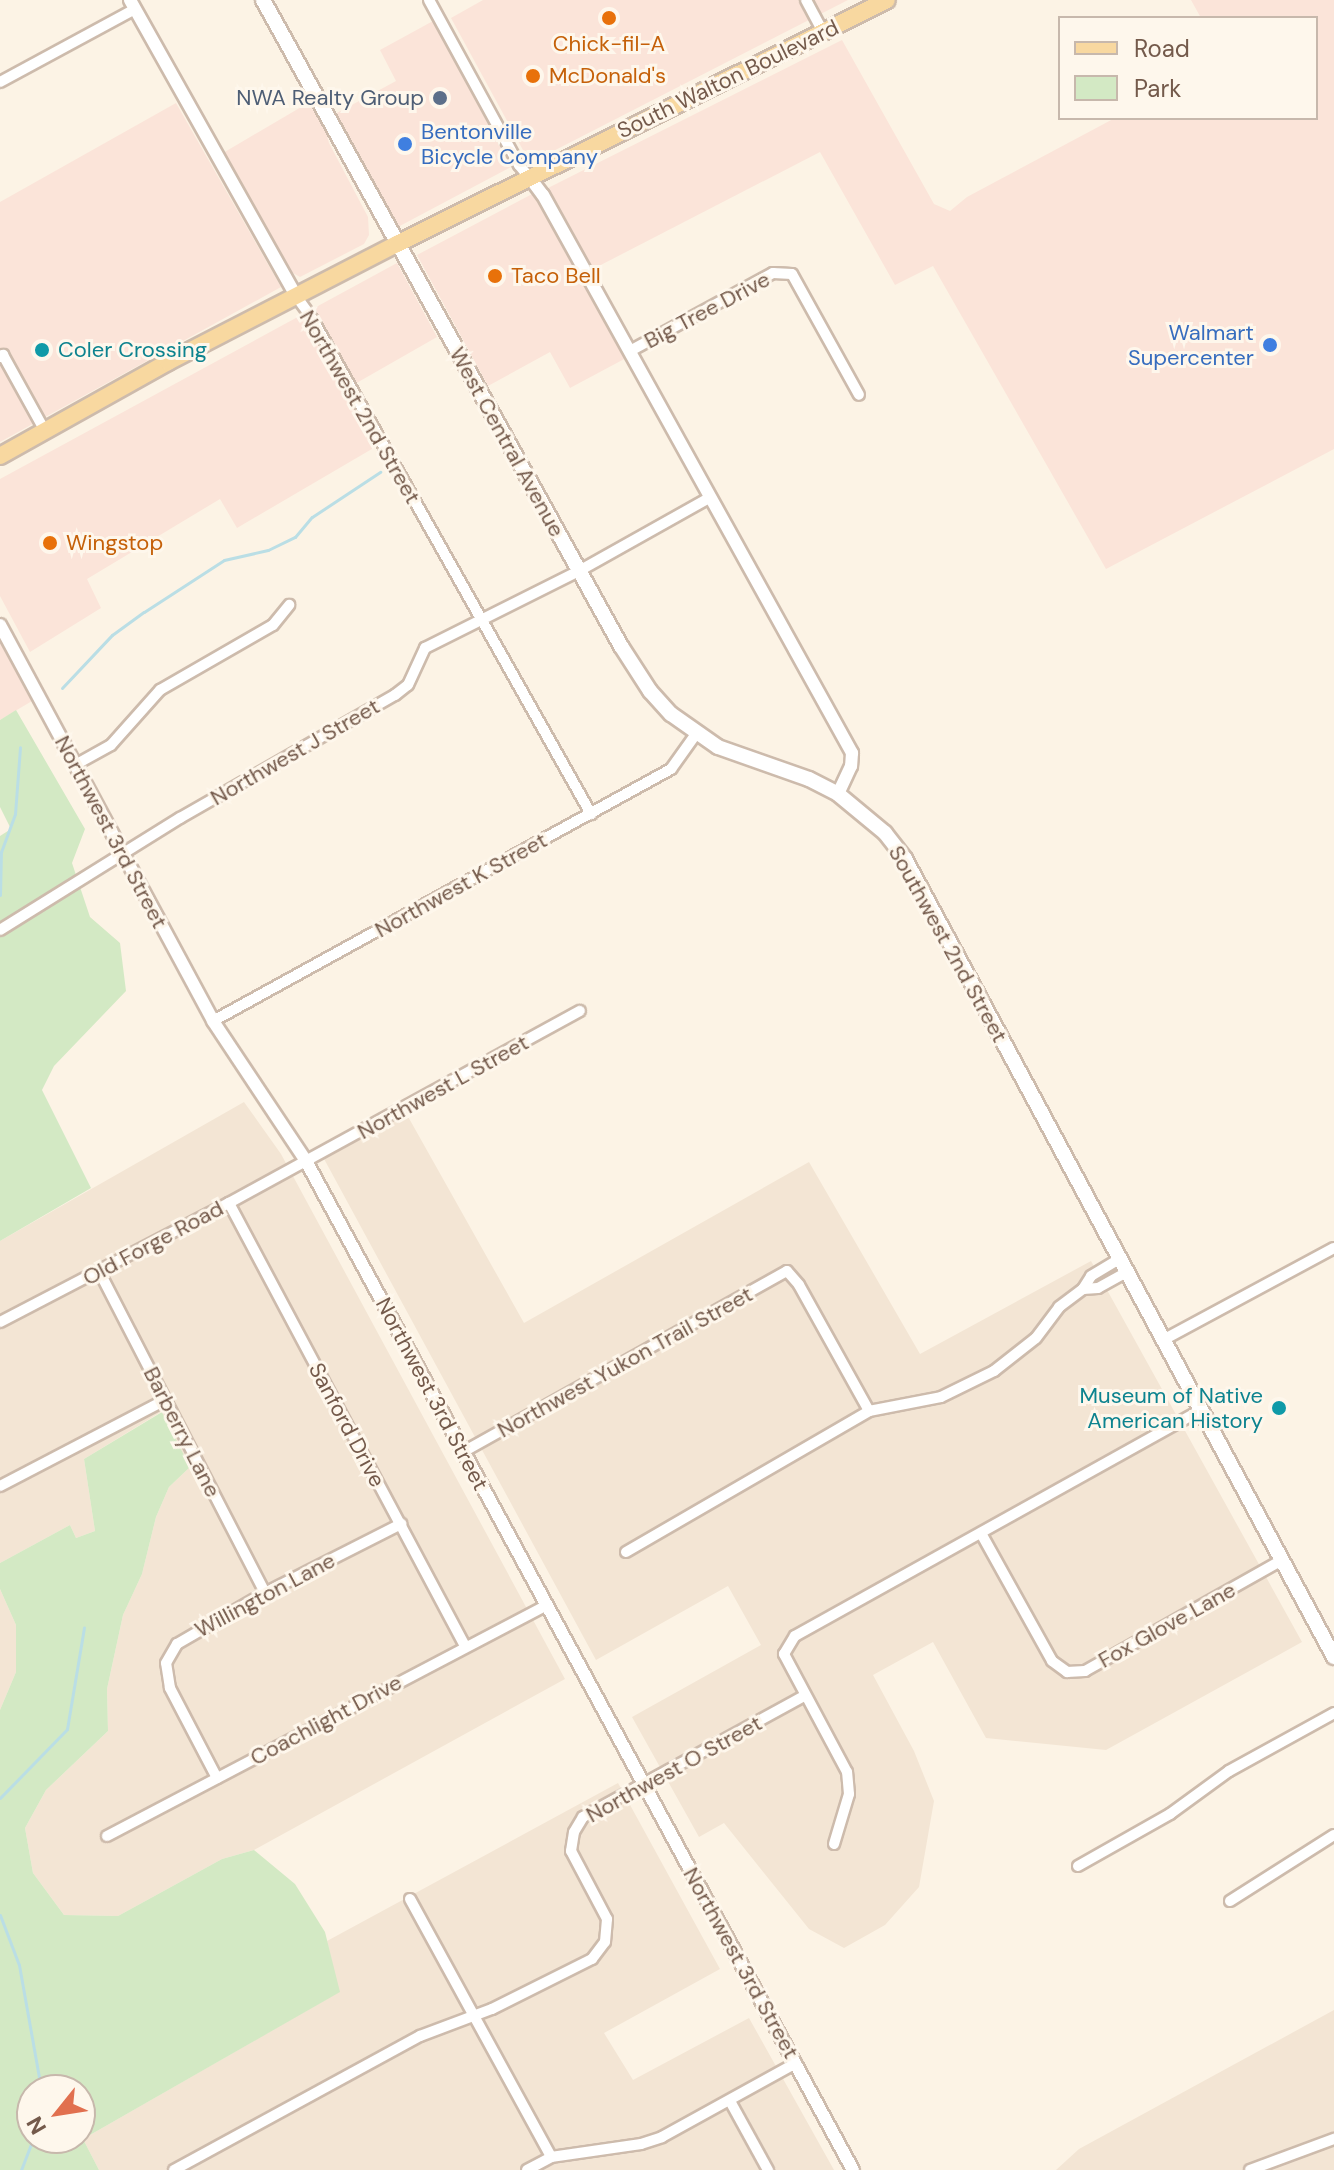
<!DOCTYPE html>
<style>
body{margin:0}
#map{position:relative;width:1334px;height:2170px;overflow:hidden;background:#fcf3e5;font-family:"DM Sans",sans-serif}
div>[style]{position:absolute}
.residential>*{inset:0;background:#f3e5d4}
.commercial>*{inset:0;background:#fbe4d9}
.green>*{inset:0;background:#d3e9c4}
.stream>*{height:3px;margin:-1.5px;padding:0 1.5px;transform-origin:1.5px;border-radius:1.5px;background:#badee5}
.roads{filter:drop-shadow(2px 0 #cdbbac) drop-shadow(-2px 0 #cdbbac) drop-shadow(0 2px #cdbbac) drop-shadow(0 -2px #cdbbac)}
.minor>*{height:10px;margin:-5px;padding:0 5px;transform-origin:5px;border-radius:5px;background:#fff}
.tertiary>*{height:12px;margin:-6px;padding:0 6px;transform-origin:6px;border-radius:6px;background:#fff}
.secondary>*{height:14px;margin:-7px;padding:0 7px;transform-origin:7px;border-radius:7px;background:#fff}
.primary>*{height:16px;margin:-8px;padding:0 8px;transform-origin:8px;border-radius:8px;background:#f8d8a0}
.dots>*{width:22px;height:22px;translate:-50% -50%;box-sizing:border-box;border:4px solid #fef7ec;border-radius:50%}
span{translate:-50% -50%;white-space:nowrap;text-align:center;line-height:1.15;-webkit-text-stroke:6px #fef7ec;paint-order:stroke}
.food-label{font-size:22px;color:#c56008}
.left{translate:0 -50%;text-align:left}
.street-label{font-size:22px;color:#745a4b}
.service-label{font-size:22px;color:#4e5e75}
.right{translate:-100% -50%;text-align:right}
.shop-label{font-size:22px;color:#366cbe}
.culture-label{font-size:22px;color:#0d838f}
.legend{position:absolute;left:1058px;top:16px;width:260px;height:104px;box-sizing:border-box;background:#fef7ec;border:2px solid #c7b8ac;margin:0;padding:10px 14px;list-style:none;font-size:24px;color:#745a4b}
.legend li{display:flex;align-items:center;gap:16px;height:40px}
.legend b{width:40px;border:2px solid #c7b8ac}
.north{position:absolute;left:16px;top:2074px;width:80px;height:80px;box-sizing:border-box;background:#fef7ec;border:2px solid #c7b8ac;border-radius:50%;rotate:240deg;font-size:22px;font-weight:700;line-height:32px;text-align:center;color:#745a4b}
.north::after{content:'';display:block;margin:auto;width:28px;height:36px;background:#e1704f;clip-path:polygon(50% 0,100% 100%,50% 72%,0 100%)}
</style>
<div id="map">
<div class="residential">
<i style="clip-path:polygon(244px 1102px,281px 1154px,565px 1679px,254px 1850px,222px 1859px,118px 1916px,64px 1915px,33px 1873px,25px 1828px,46px 1790px,108px 1731px,107px 1689px,123px 1615px,142px 1574px,156px 1517px,169px 1487px,190px 1467px,161px 1412px,84px 1459px,95px 1531px,76px 1538px,70px 1525px,0 1563px,0 1241px)"></i>
<i style="clip-path:polygon(406px 1113px,524px 1323px,809px 1162px,920px 1354px,1091px 1261px,1302px 1642px,1106px 1750px,986px 1738px,933px 1642px,873px 1675px,914px 1751px,934px 1801px,919px 1887px,885px 1925px,844px 1948px,809px 1929px,724px 1823px,699px 1837px,632px 1717px,761px 1645px,728px 1586px,596px 1660px,323px 1157px)"></i>
<i style="clip-path:polygon(0 1589px,16px 1625px,16px 1672px,0 1710px)"></i>
<i style="clip-path:polygon(618px 1783px,720px 1969px,604px 2033px,633px 2080px,749px 2018px,834px 2170px,99px 2170px,83px 2139px,339px 1992px,327px 1941px)"></i>
<i style="clip-path:polygon(1334px 2010px,1334px 2170px,1056px 2170px,1079px 2149px)"></i>
</div>
<div class="commercial">
<i style="clip-path:polygon(483px 0,848px 0,530px 163px,451px 18px)"></i>
<i style="clip-path:polygon(1191px 0,1334px 0,1334px 449px,1106px 569px,933px 266px,895px 285px,820px 152px,593px 269px,548px 188px,842px 40px,934px 204px,950px 211px,967px 197px,1115px 118px,1316px 118px,1316px 18px,1201px 18px)"></i>
<i style="clip-path:polygon(433px 21px,511px 167px,396px 228px,335px 114px,396px 81px,380px 50px)"></i>
<i style="clip-path:polygon(176px 103px,281px 287px,0 442px,0 202px)"></i>
<i style="clip-path:polygon(308px 103px,325px 128px,329px 143px,368px 217px,369px 235px,364px 244px,300px 277px,286px 269px,223px 153px)"></i>
<i style="clip-path:polygon(536px 192px,628px 357px,570px 388px,550px 352px,488px 386px,417px 255px)"></i>
<i style="clip-path:polygon(397px 263px,437px 337px,346px 389px,377px 446px,237px 528px,220px 499px,87px 579px,101px 608px,30px 652px,0 596px,0 479px)"></i>
<i style="clip-path:polygon(0 642px,32px 701px,0 720px)"></i>
</div>
<div class="green">
<i style="clip-path:polygon(16px 710px,85px 829px,72px 863px,90px 917px,120px 943px,126px 991px,54px 1066px,42px 1090px,91px 1188px,0 1241px,0 836px,11px 829px,0 807px,0 720px)"></i>
<i style="clip-path:polygon(evenodd,162px 1412px,190px 1467px,169px 1487px,156px 1517px,142px 1574px,123px 1615px,107px 1689px,108px 1731px,46px 1790px,25px 1828px,33px 1873px,64px 1915px,118px 1916px,222px 1859px,254px 1850px,295px 1884px,325px 1932px,340px 1992px,83px 2139px,99px 2170px,0 2170px,0 1710px,16px 1672px,16px 1625px,0 1589px,0 1563px,70px 1525px,76px 1538px,95px 1531px,84px 1459px,162px 1412px,32px 2090px,80px 2090px,80px 2138px,32px 2138px,32px 2090px)"></i>
</div>
<div class="stream">
<i style="left:62px;top:688px;width:73px;rotate:-46.7deg"></i>
<i style="left:112px;top:635px;width:39px;rotate:-36deg"></i>
<i style="left:144px;top:612px;width:95px;rotate:-33deg"></i>
<i style="left:224px;top:560px;width:45px;rotate:-12.8deg"></i>
<i style="left:268px;top:550px;width:30px;rotate:-26deg"></i>
<i style="left:295px;top:537px;width:26px;rotate:-50deg"></i>
<i style="left:312px;top:517px;width:82px;rotate:-33.5deg"></i>
<i style="left:0;top:895px;width:43px;rotate:-88.7deg"></i>
<i style="left:1px;top:852px;width:40px;rotate:-69.8deg"></i>
<i style="left:15px;top:814px;width:67px;rotate:-85.7deg"></i>
<i style="left:0;top:1798px;width:96px;rotate:-45.8deg"></i>
<i style="left:67px;top:1729px;width:103px;rotate:-80.5deg"></i>
<i style="left:0;top:1915px;width:53px;rotate:69.2deg"></i>
<i style="left:19px;top:1965px;width:114px;rotate:79.9deg"></i>
<i style="left:39px;top:2077px;width:13px;rotate:94deg"></i>
<i style="left:21px;top:2170px;width:34px;rotate:-69deg"></i>
</div>
<div class="roads">
<div class="minor">
<i style="left:429px;top:0;width:188px;rotate:61.4deg"></i>
<i style="left:519px;top:165px;width:17px;rotate:50deg"></i>
<i style="left:806px;top:0;width:36px;rotate:62deg"></i>
<i style="left:0;top:82px;width:153px;rotate:-28.4deg"></i>
<i style="left:296px;top:296px;width:24px;rotate:54deg"></i>
<i style="left:310px;top:315px;width:573px;rotate:60.61deg"></i>
<i style="left:630px;top:351px;width:163px;rotate:-28.6deg"></i>
<i style="left:773px;top:273px;width:19px;rotate:3deg"></i>
<i style="left:792px;top:274px;width:138px;rotate:61deg"></i>
<i style="left:0;top:357px;width:4px;rotate:-34deg"></i>
<i style="left:3px;top:355px;width:87px;rotate:61.1deg"></i>
<i style="left:75px;top:765px;width:41px;rotate:-29.1deg"></i>
<i style="left:111px;top:745px;width:74px;rotate:-48.3deg"></i>
<i style="left:160px;top:690px;width:130px;rotate:-29.9deg"></i>
<i style="left:273px;top:625px;width:26px;rotate:-51deg"></i>
<i style="left:0;top:930px;width:212px;rotate:-31.9deg"></i>
<i style="left:180px;top:818px;width:248px;rotate:-29.8deg"></i>
<i style="left:395px;top:695px;width:16px;rotate:-38deg"></i>
<i style="left:408px;top:685px;width:41px;rotate:-65.3deg"></i>
<i style="left:425px;top:648px;width:172px;rotate:-26.6deg"></i>
<i style="left:579px;top:571px;width:151px;rotate:-29.3deg"></i>
<i style="left:213px;top:1021px;width:523px;rotate:-28.82deg"></i>
<i style="left:671px;top:769px;width:43px;rotate:-54.5deg"></i>
<i style="left:229px;top:1203px;width:502px;rotate:61.95deg"></i>
<i style="left:99px;top:1271px;width:362px;rotate:62.7deg"></i>
<i style="left:1083px;top:1289px;width:15px;rotate:-4deg"></i>
<i style="left:1098px;top:1288px;width:33px;rotate:-29deg"></i>
<i style="left:0;top:1322px;width:258px;rotate:-27.5deg"></i>
<i style="left:229px;top:1203px;width:400px;rotate:-28.7deg"></i>
<i style="left:1163px;top:1340px;width:194px;rotate:-28.3deg"></i>
<i style="left:463px;top:1452px;width:371px;rotate:-29.2deg"></i>
<i style="left:787px;top:1271px;width:18px;rotate:49deg"></i>
<i style="left:799px;top:1285px;width:144px;rotate:60.9deg"></i>
<i style="left:0;top:1486px;width:186px;rotate:-27.5deg"></i>
<i style="left:982px;top:1535px;width:144px;rotate:60.9deg"></i>
<i style="left:1052px;top:1661px;width:19px;rotate:36deg"></i>
<i style="left:1067px;top:1672px;width:18px;rotate:-3deg"></i>
<i style="left:1085px;top:1671px;width:226px;rotate:-29.4deg"></i>
<i style="left:626px;top:1552px;width:281px;rotate:-30.1deg"></i>
<i style="left:869px;top:1411px;width:73px;rotate:-11deg"></i>
<i style="left:941px;top:1397px;width:59px;rotate:-26.1deg"></i>
<i style="left:994px;top:1371px;width:53px;rotate:-38.2deg"></i>
<i style="left:1036px;top:1338px;width:39px;rotate:-53deg"></i>
<i style="left:1059px;top:1307px;width:30px;rotate:-37deg"></i>
<i style="left:1083px;top:1289px;width:15px;rotate:-58deg"></i>
<i style="left:1091px;top:1276px;width:33px;rotate:-31deg"></i>
<i style="left:217px;top:1778px;width:102px;rotate:-117.6deg"></i>
<i style="left:170px;top:1688px;width:25px;rotate:-99deg"></i>
<i style="left:166px;top:1663px;width:22px;rotate:-60deg"></i>
<i style="left:177px;top:1644px;width:102px;rotate:-30.1deg"></i>
<i style="left:265px;top:1593px;width:153px;rotate:-26.9deg"></i>
<i style="left:107px;top:1836px;width:495px;rotate:-27.7deg"></i>
<i style="left:834px;top:1844px;width:52px;rotate:-73.3deg"></i>
<i style="left:849px;top:1794px;width:22px;rotate:-95deg"></i>
<i style="left:847px;top:1772px;width:134px;rotate:-118.1deg"></i>
<i style="left:784px;top:1654px;width:21px;rotate:-59deg"></i>
<i style="left:795px;top:1636px;width:465px;rotate:-29.1deg"></i>
<i style="left:1078px;top:1866px;width:106px;rotate:-29.5deg"></i>
<i style="left:1170px;top:1814px;width:73px;rotate:-36.1deg"></i>
<i style="left:1229px;top:1771px;width:120px;rotate:-28.9deg"></i>
<i style="left:410px;top:1899px;width:294px;rotate:61.3deg"></i>
<i style="left:1230px;top:1901px;width:123px;rotate:-32.4deg"></i>
<i style="left:730px;top:2101px;width:79px;rotate:61.2deg"></i>
<i style="left:174px;top:2170px;width:280px;rotate:-28.6deg"></i>
<i style="left:420px;top:2036px;width:77px;rotate:-20.6deg"></i>
<i style="left:492px;top:2009px;width:112px;rotate:-26.6deg"></i>
<i style="left:592px;top:1959px;width:21px;rotate:-53deg"></i>
<i style="left:605px;top:1942px;width:23px;rotate:-85deg"></i>
<i style="left:607px;top:1919px;width:77px;rotate:-117.9deg"></i>
<i style="left:571px;top:1851px;width:19px;rotate:-81deg"></i>
<i style="left:574px;top:1832px;width:17px;rotate:-59deg"></i>
<i style="left:583px;top:1817px;width:252px;rotate:-28.7deg"></i>
<i style="left:527px;top:2170px;width:27px;rotate:-28deg"></i>
<i style="left:551px;top:2157px;width:91px;rotate:-8.2deg"></i>
<i style="left:641px;top:2144px;width:22px;rotate:-18deg"></i>
<i style="left:662px;top:2137px;width:153px;rotate:-28.9deg"></i>
<i style="left:1250px;top:2170px;width:90px;rotate:-20.3deg"></i>
</div>
<div class="tertiary">
<i style="left:130px;top:0;width:339px;rotate:60.7deg"></i>
<i style="left:530px;top:178px;width:21px;rotate:53deg"></i>
<i style="left:543px;top:195px;width:638px;rotate:61.02deg"></i>
<i style="left:852px;top:753px;width:13px;rotate:94deg"></i>
<i style="left:851px;top:766px;width:31px;rotate:115deg"></i>
<i style="left:0;top:625px;width:450px;rotate:61.7deg"></i>
<i style="left:213px;top:1021px;width:168px;rotate:56.4deg"></i>
<i style="left:306px;top:1161px;width:1148px;rotate:61.54deg"></i>
</div>
<div class="secondary">
<i style="left:263px;top:0;width:739px;rotate:61.01deg"></i>
<i style="left:621px;top:646px;width:54px;rotate:57.2deg"></i>
<i style="left:650px;top:691px;width:31px;rotate:48deg"></i>
<i style="left:671px;top:714px;width:57px;rotate:35.1deg"></i>
<i style="left:718px;top:747px;width:96px;rotate:19.4deg"></i>
<i style="left:809px;top:779px;width:33px;rotate:27deg"></i>
<i style="left:838px;top:794px;width:61px;rotate:39.7deg"></i>
<i style="left:885px;top:833px;width:33px;rotate:52deg"></i>
<i style="left:905px;top:859px;width:906px;rotate:61.74deg"></i>
</div>
<div class="primary">
<i style="left:0;top:456px;width:193px;rotate:-29.2deg"></i>
<i style="left:168px;top:362px;width:258px;rotate:-27.3deg"></i>
<i style="left:397px;top:244px;width:547px;rotate:-26.47deg"></i>
</div>
</div>
<div class="dots">
<i style="left:609px;top:18px;background:#e8710a"></i>
<i style="left:533px;top:76px;background:#e8710a"></i>
<i style="left:440px;top:98px;background:#5c6f8a"></i>
<i style="left:405px;top:144px;background:#3f7fe0"></i>
<i style="left:495px;top:276px;background:#e8710a"></i>
<i style="left:1270px;top:345px;background:#3f7fe0"></i>
<i style="left:42px;top:350px;background:#0f9aa8"></i>
<i style="left:50px;top:543px;background:#e8710a"></i>
<i style="left:1279px;top:1408px;background:#0f9aa8"></i>
</div>
<div class="food-label">
<span style="left:609px;top:44px">Chick-fil-A</span>
<span class="left" style="left:549px;top:76px">McDonald's</span>
<span class="left" style="left:511px;top:276px">Taco Bell</span>
<span class="left" style="left:66px;top:543px">Wingstop</span>
</div>
<div class="street-label">
<span style="left:728px;top:79px;rotate:-26deg">South Walton Boulevard</span>
<span style="left:707px;top:310px;rotate:-28deg">Big Tree Drive</span>
<span style="left:360px;top:407px;rotate:60deg">Northwest 2nd Street</span>
<span style="left:507px;top:442px;rotate:61deg">West Central Avenue</span>
<span style="left:295px;top:752px;rotate:-30deg">Northwest J Street</span>
<span style="left:111px;top:832px;rotate:62deg">Northwest 3rd Street</span>
<span style="left:461px;top:885px;rotate:-29deg">Northwest K Street</span>
<span style="left:948px;top:944px;rotate:61deg">Southwest 2nd Street</span>
<span style="left:443px;top:1087px;rotate:-29deg">Northwest L Street</span>
<span style="left:153px;top:1243px;rotate:-28deg">Old Forge Road</span>
<span style="left:625px;top:1362px;rotate:-29deg">Northwest Yukon Trail Street</span>
<span style="left:432px;top:1394px;rotate:62deg">Northwest 3rd Street</span>
<span style="left:347px;top:1425px;rotate:62deg">Sanford Drive</span>
<span style="left:182px;top:1432px;rotate:63deg">Barberry Lane</span>
<span style="left:265px;top:1595px;rotate:-28deg">Willington Lane</span>
<span style="left:1167px;top:1625px;rotate:-29deg">Fox Glove Lane</span>
<span style="left:326px;top:1720px;rotate:-28deg">Coachlight Drive</span>
<span style="left:674px;top:1769px;rotate:-29deg">Northwest O Street</span>
<span style="left:741px;top:1963px;rotate:61deg">Northwest 3rd Street</span>
</div>
<div class="service-label">
<span class="right" style="left:424px;top:98px">NWA Realty Group</span>
</div>
<div class="shop-label">
<span class="left" style="left:421px;top:144px">Bentonville<br>Bicycle Company</span>
<span class="right" style="left:1254px;top:345px">Walmart<br>Supercenter</span>
</div>
<div class="culture-label">
<span class="left" style="left:58px;top:350px">Coler Crossing</span>
<span class="right" style="left:1263px;top:1408px">Museum of Native<br>American History</span>
</div>
<ul class="legend">
<li><b style="height:10px;background:#f8d8a0"></b>Road</li>
<li><b style="height:22px;background:#d3e9c4"></b>Park</li>
</ul>
<div class="north">N</div>
</div>
